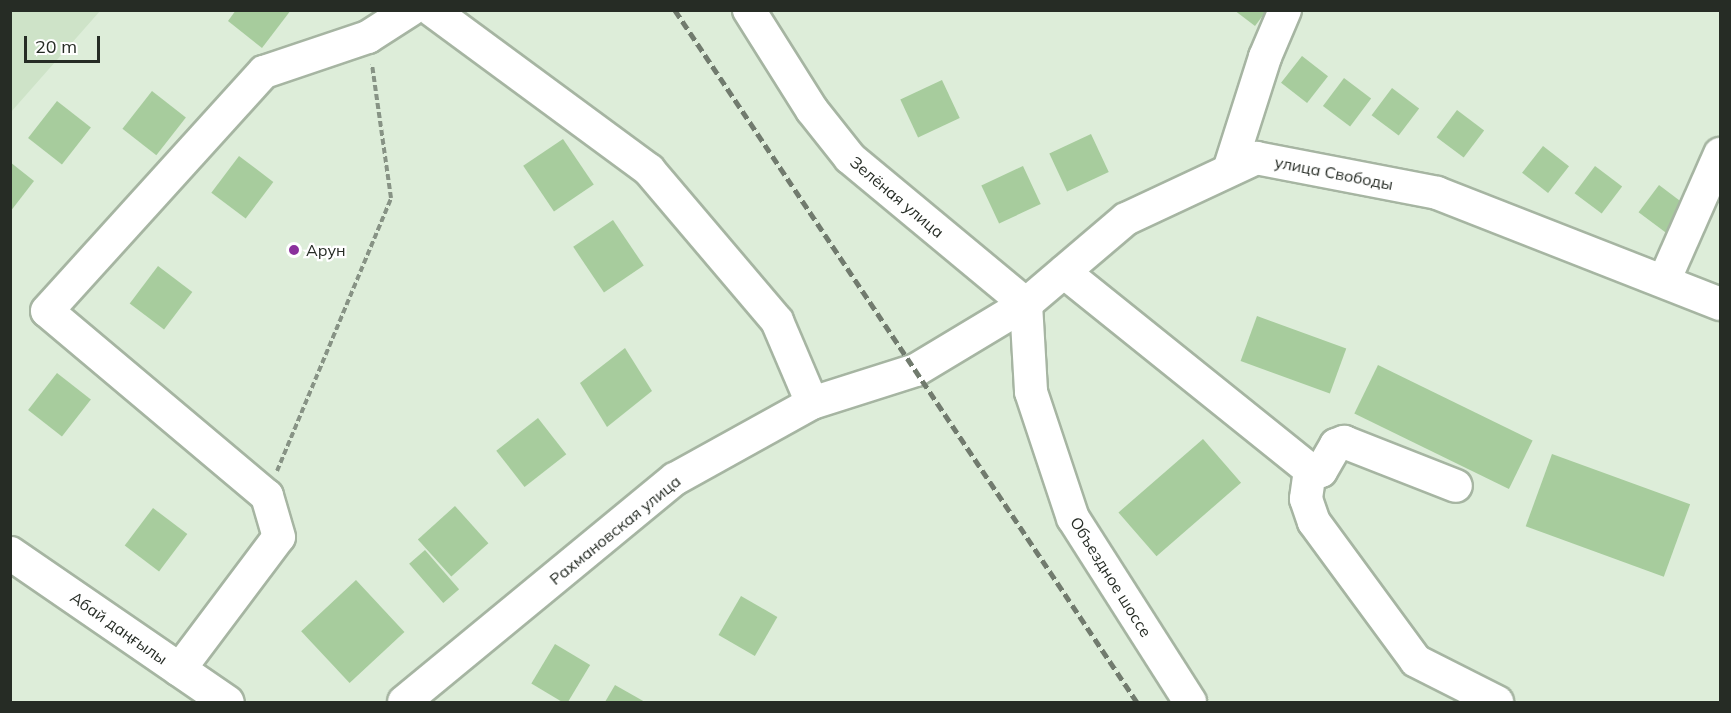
<!DOCTYPE html>
<meta charset="utf-8">
<style>
body{margin:0}
#map{position:relative;width:1731px;height:713px;overflow:hidden;background:#ddedd9;font-family:Mulish,sans-serif}
div>[style]{position:absolute}
.built>*{inset:0;background:#cee3c8}
.building>*{inset:0;background:#a7cc9d;transform-origin:0 0}
.path>*{height:4px;margin-top:-2px;transform-origin:0;background:repeating-linear-gradient(90deg,#879385 0 6px,transparent 0 9px)}
.roads{filter:drop-shadow(2px 0 #a6b5a2) drop-shadow(-2px 0 #a6b5a2) drop-shadow(0 2px #a6b5a2) drop-shadow(0 -2px #a6b5a2)}
.minor>*{height:32px;margin:-16px;padding:0 16px;transform-origin:16px;border-radius:16px;background:#fff}
.major>*{height:33px;margin:-16.5px;padding:0 16.5px;transform-origin:16.5px;border-radius:16.5px;background:#fff}
.rail>*{height:4.5px;margin-top:-2.25px;transform-origin:0;background:repeating-linear-gradient(90deg,#717b6e 0 9px,transparent 0 13.5px)}
.dots>*{width:16px;height:16px;translate:-50% -50%;box-sizing:border-box;border:3px solid #fff;border-radius:50%}
span{translate:-50% -50%;white-space:nowrap;text-align:center;line-height:1.15;-webkit-text-stroke:4.5px #fff;paint-order:stroke}
.street-label{font-size:16px;color:#262c25}
.poi-label{font-size:16px;color:#262c25}
.left{translate:0 -50%;text-align:left}
.frame{position:absolute;inset:0;border:12px solid #262c25;pointer-events:none}
.scale{position:absolute;left:24px;top:36px;width:76px;height:27px;box-sizing:border-box;border:3px solid #262c25;border-top:0;padding-left:8px;font-size:18px;line-height:21px;white-space:nowrap;color:#262c25;-webkit-text-stroke:4px #fff;paint-order:stroke}
</style>
<div id="map">
<div class="built">
<i style="clip-path:polygon(11px 10px,100px 11px,11px 112px,10px 11px)"></i>
</div>
<div class="building">
<i style="clip-path:polygon(236px 10px,291px 10px,262px 48px,228px 21px)"></i>
<i style="clip-path:polygon(1234px 10px,1267px 10px,1255px 26px)"></i>
<i style="left:1302px;top:56px;width:33px;height:34px;rotate:38deg"></i>
<i style="left:1344px;top:78px;width:34px;height:35px;rotate:37deg"></i>
<i style="left:942px;top:80px;width:42px;height:46px;rotate:65deg"></i>
<i style="left:1392px;top:88px;width:34px;height:34px;rotate:37deg"></i>
<i style="left:152px;top:91px;width:43px;height:48px;rotate:38deg"></i>
<i style="left:57px;top:101px;width:43px;height:47px;rotate:38deg"></i>
<i style="left:1457px;top:110px;width:34px;height:34px;rotate:37deg"></i>
<i style="left:1091px;top:134px;width:42px;height:46px;rotate:65deg"></i>
<i style="left:563px;top:139px;width:55px;height:48px;rotate:56deg"></i>
<i style="left:1543px;top:146px;width:33px;height:34px;rotate:38deg"></i>
<i style="left:239px;top:156px;width:43px;height:46px;rotate:37deg"></i>
<i style="clip-path:polygon(10px 162px,34px 181px,10px 212px)"></i>
<i style="left:1023px;top:166px;width:42px;height:46px;rotate:65deg"></i>
<i style="left:1595px;top:166px;width:34px;height:34px;rotate:37deg"></i>
<i style="left:1659px;top:185px;width:34px;height:34px;rotate:37deg"></i>
<i style="left:613px;top:220px;width:55px;height:48px;rotate:56deg"></i>
<i style="left:158px;top:266px;width:43px;height:47px;rotate:37deg"></i>
<i style="left:1257px;top:316px;width:95px;height:48px;rotate:20deg"></i>
<i style="clip-path:polygon(625px 348px,652px 391px,607px 427px,580px 383px)"></i>
<i style="left:1378px;top:365px;width:172px;height:54px;rotate:26deg"></i>
<i style="left:57px;top:373px;width:43px;height:47px;rotate:38deg"></i>
<i style="left:538px;top:418px;width:46px;height:53px;rotate:52deg"></i>
<i style="left:1203px;top:439px;width:58px;height:112px;rotate:49deg"></i>
<i style="left:1552px;top:454px;width:147px;height:77px;rotate:20deg"></i>
<i style="left:455px;top:506px;width:50px;height:50px;rotate:48deg"></i>
<i style="left:153px;top:508px;width:43px;height:47px;rotate:37deg"></i>
<i style="left:425px;top:550px;width:52px;height:21px;rotate:49deg"></i>
<i style="left:356px;top:580px;width:71px;height:75px;rotate:47deg"></i>
<i style="left:741px;top:596px;width:42px;height:45px;rotate:30deg"></i>
<i style="left:555px;top:644px;width:41px;height:46px;rotate:31deg"></i>
<i style="clip-path:polygon(615px 685px,645px 702px,605px 702px)"></i>
</div>
<div class="path">
<i style="left:277px;top:471px;width:296px;rotate:-67.3deg"></i>
<i style="left:391px;top:198px;width:135px;rotate:-98.1deg"></i>
</div>
<div class="roads">
<div class="minor">
<i style="left:432px;top:10px;width:270px;rotate:36.4deg"></i>
<i style="left:649px;top:170px;width:198px;rotate:49.7deg"></i>
<i style="left:777px;top:321px;width:89px;rotate:66.9deg"></i>
<i style="left:749px;top:10px;width:118px;rotate:57.8deg"></i>
<i style="left:812px;top:110px;width:61px;rotate:51.6deg"></i>
<i style="left:850px;top:158px;width:229px;rotate:39.7deg"></i>
<i style="left:1026px;top:304px;width:88px;rotate:86.7deg"></i>
<i style="left:1031px;top:392px;width:133px;rotate:71.6deg"></i>
<i style="left:1073px;top:518px;width:218px;rotate:57.5deg"></i>
<i style="left:1229px;top:170px;width:119px;rotate:-72.3deg"></i>
<i style="left:1265px;top:57px;width:51px;rotate:-66.9deg"></i>
<i style="left:1064px;top:272px;width:316px;rotate:38.8deg"></i>
<i style="left:1310px;top:470px;width:11px;rotate:5deg"></i>
<i style="left:1321px;top:471px;width:30px;rotate:-60deg"></i>
<i style="left:1336px;top:445px;width:9px;rotate:-21deg"></i>
<i style="left:1344px;top:442px;width:120px;rotate:21.4deg"></i>
<i style="left:1664px;top:281px;width:139px;rotate:-66.2deg"></i>
<i style="left:1310px;top:470px;width:29px;rotate:98deg"></i>
<i style="left:1306px;top:499px;width:24px;rotate:71deg"></i>
<i style="left:1314px;top:522px;width:172px;rotate:53.7deg"></i>
<i style="left:1416px;top:661px;width:91px;rotate:26.8deg"></i>
<i style="left:179px;top:670px;width:166px;rotate:-53.1deg"></i>
<i style="left:279px;top:537px;width:43px;rotate:-106.3deg"></i>
<i style="left:267px;top:496px;width:287px;rotate:-139.9deg"></i>
<i style="left:47px;top:311px;width:323px;rotate:-47.8deg"></i>
<i style="left:264px;top:72px;width:110px;rotate:-18.6deg"></i>
<i style="left:368px;top:37px;width:50px;rotate:-32.7deg"></i>
<i style="left:404px;top:702px;width:351px;rotate:-39.5deg"></i>
<i style="left:675px;top:479px;width:157px;rotate:-29deg"></i>
<i style="left:812px;top:403px;width:109px;rotate:-17.6deg"></i>
<i style="left:916px;top:370px;width:128px;rotate:-31deg"></i>
<i style="left:1026px;top:304px;width:131px;rotate:-40.4deg"></i>
<i style="left:1126px;top:219px;width:144px;rotate:-25.1deg"></i>
<i style="left:1256px;top:158px;width:184px;rotate:10.9deg"></i>
<i style="left:1437px;top:193px;width:304px;rotate:21.4deg"></i>
</div>
<div class="major">
<i style="left:10px;top:553px;width:263px;rotate:34.5deg"></i>
</div>
</div>
<div class="rail">
<i style="left:675px;top:10px;width:832px;rotate:56.27deg"></i>
</div>
<div class="dots">
<i style="left:294px;top:250px;background:#8a309c"></i>
</div>
<div class="street-label">
<span style="left:1334px;top:173px;rotate:11deg">улица Свободы</span>
<span style="left:897px;top:197px;rotate:40deg">Зелёная улица</span>
<span style="left:615px;top:530px;rotate:-39deg">Рахмановская улица</span>
<span style="left:1111px;top:577px;rotate:58deg">Объездное шоссе</span>
<span style="left:119px;top:628px;rotate:35deg">Абай даңғылы</span>
</div>
<div class="poi-label">
<span class="left" style="left:306px;top:250px">Арун</span>
</div>
<div class="frame"></div>
<div class="scale">20 m</div>
</div>
